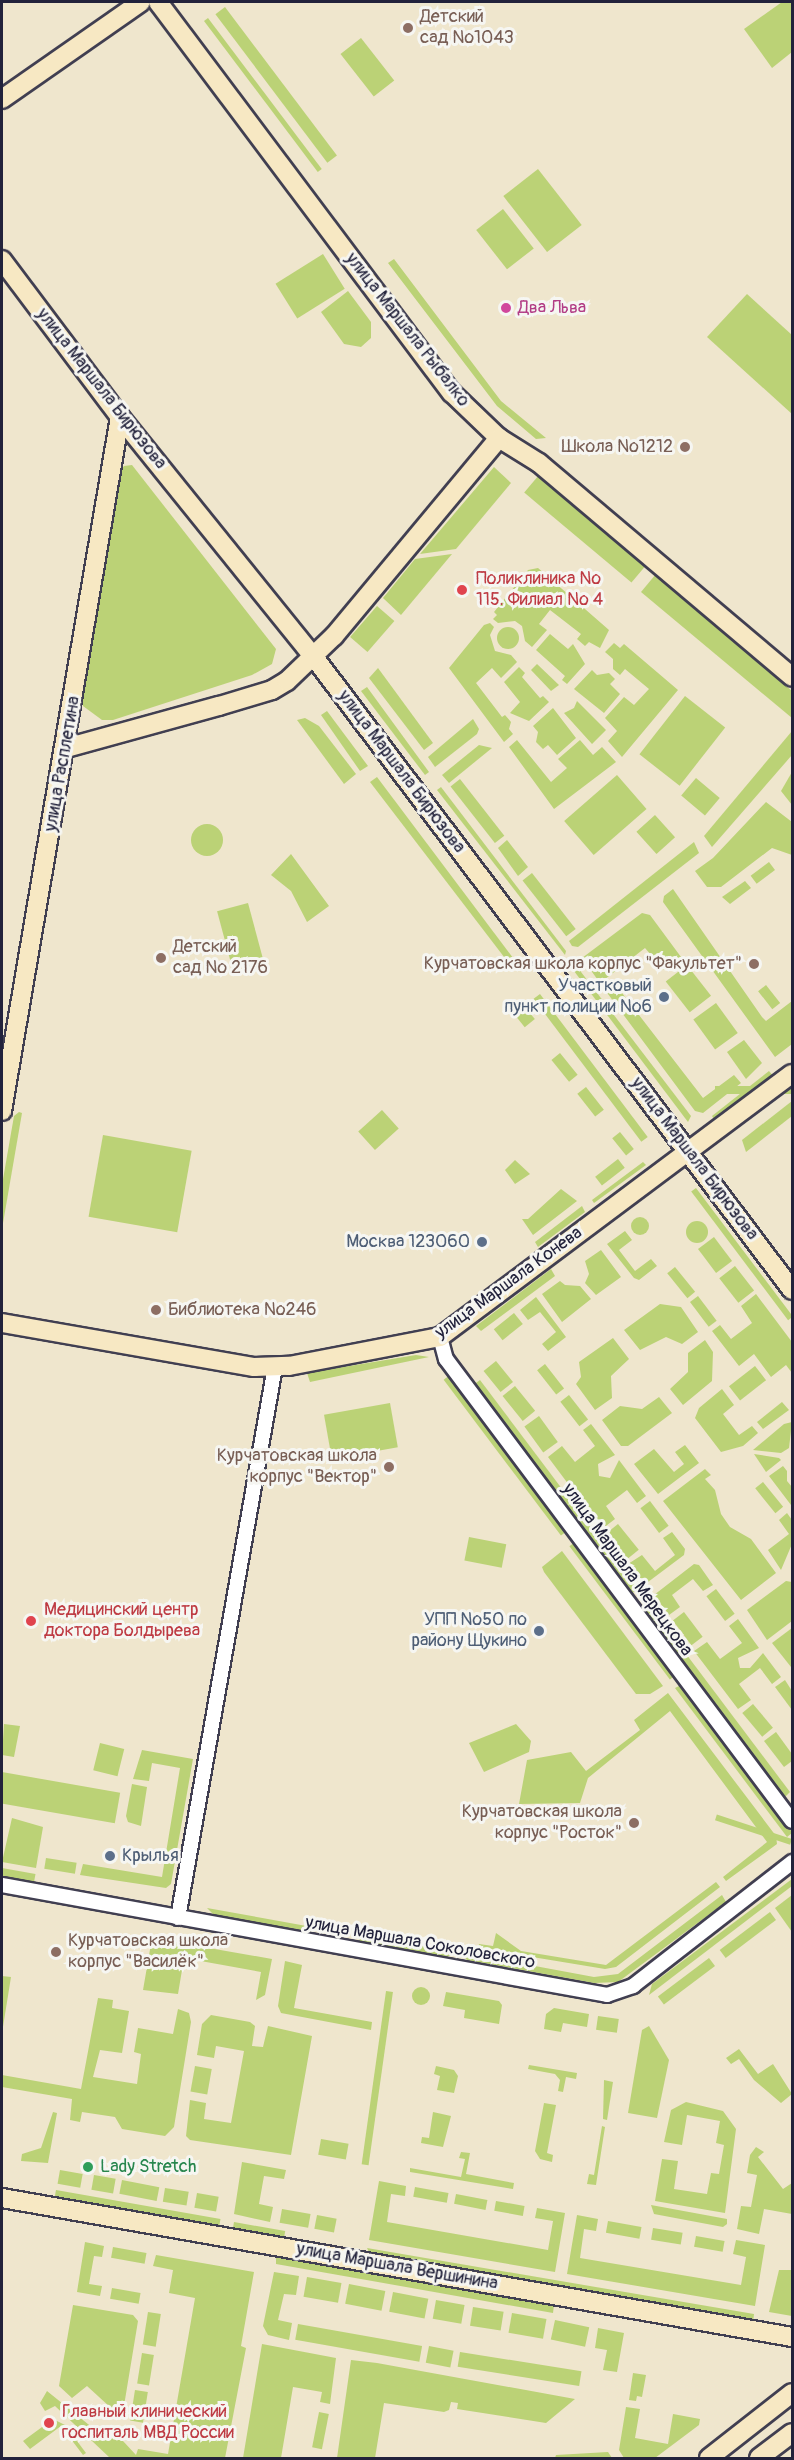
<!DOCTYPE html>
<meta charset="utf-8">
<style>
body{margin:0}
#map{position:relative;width:794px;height:2460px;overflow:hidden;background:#efe6cd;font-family:Pangolin,sans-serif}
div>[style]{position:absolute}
.green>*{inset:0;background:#bbd276;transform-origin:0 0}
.round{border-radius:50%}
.roads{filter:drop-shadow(2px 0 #413f51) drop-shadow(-2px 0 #413f51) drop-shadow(0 2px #413f51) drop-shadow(0 -2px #413f51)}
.street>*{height:14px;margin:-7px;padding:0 7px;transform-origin:7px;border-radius:7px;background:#fff}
.secondary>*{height:18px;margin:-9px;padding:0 9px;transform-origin:9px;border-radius:9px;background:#f7e8c3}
.dots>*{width:16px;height:16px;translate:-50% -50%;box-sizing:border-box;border:3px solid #f6f6f2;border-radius:50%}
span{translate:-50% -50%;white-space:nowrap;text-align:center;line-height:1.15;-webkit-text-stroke:6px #f6f6f2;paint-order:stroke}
.education-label{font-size:18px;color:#785e54}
.left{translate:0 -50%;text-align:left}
.right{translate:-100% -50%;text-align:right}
.hotel-label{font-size:18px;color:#b23c85}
.street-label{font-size:18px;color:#22223b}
.health-label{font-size:18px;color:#be3a42}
.service-label{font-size:18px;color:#4e5e75}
.leisure-label{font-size:18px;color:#27864d}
.frame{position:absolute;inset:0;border:3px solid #22223b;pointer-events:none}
</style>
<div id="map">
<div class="green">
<i style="clip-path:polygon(782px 2px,792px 2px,792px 52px,772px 68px,744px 29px)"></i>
<i style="left:225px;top:7px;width:186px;height:12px;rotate:53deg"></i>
<i style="left:208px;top:18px;width:189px;height:5px;rotate:53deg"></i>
<i style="left:361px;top:38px;width:54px;height:26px;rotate:52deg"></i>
<i style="left:538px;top:169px;width:71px;height:44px;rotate:52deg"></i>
<i style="left:503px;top:209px;width:50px;height:34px;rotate:52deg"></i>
<i style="left:323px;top:254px;width:41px;height:56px;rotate:58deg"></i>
<i style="clip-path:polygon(394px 259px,501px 401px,546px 438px,536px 439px,497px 406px,388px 263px)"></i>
<i style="clip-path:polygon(348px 291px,371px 322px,371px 338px,361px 347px,344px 344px,321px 312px)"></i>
<i style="clip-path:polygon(747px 294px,792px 335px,792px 414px,707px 337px)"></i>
<i style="clip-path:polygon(132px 465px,276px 649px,272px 664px,252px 675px,113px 720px,102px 720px,83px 706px,80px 694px,117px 475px,124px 466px)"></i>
<i style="clip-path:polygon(494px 467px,511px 483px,456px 549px,420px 554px)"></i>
<i style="left:539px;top:475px;width:140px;height:23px;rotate:40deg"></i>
<i style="clip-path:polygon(452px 554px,401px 615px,383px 598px,415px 559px)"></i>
<i style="clip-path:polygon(538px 568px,609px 630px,600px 648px,589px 642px,585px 646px,577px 639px,581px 634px,550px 610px,539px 624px,547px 630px,532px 647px,525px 641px,522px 626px,515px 621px,498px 623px,493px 619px,497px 615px,494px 612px,528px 570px)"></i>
<i style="clip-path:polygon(656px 574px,792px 691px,792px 718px,641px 592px)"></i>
<i style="left:377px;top:606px;width:23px;height:41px;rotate:41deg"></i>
<i style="clip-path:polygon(490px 623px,494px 627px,490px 635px,495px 651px,511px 655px,517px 662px,501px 678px,492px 668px,476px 683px,502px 717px,505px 715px,511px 722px,509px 729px,513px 734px,504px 742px,449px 668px,484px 625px)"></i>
<i class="round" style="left:497px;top:627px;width:22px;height:22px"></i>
<i style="clip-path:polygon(550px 634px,568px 649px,573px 644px,585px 664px,567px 684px,562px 680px,565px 676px,536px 650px)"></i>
<i style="clip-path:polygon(614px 643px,620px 648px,624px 644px,678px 690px,622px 757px,608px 741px,617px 731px,605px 718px,624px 697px,634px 705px,649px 689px,625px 669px,620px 675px,613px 669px,613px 659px,605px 652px)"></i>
<i style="clip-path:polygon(537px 664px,559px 685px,551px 691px,531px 670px)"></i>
<i style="clip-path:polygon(519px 667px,525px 673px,522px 677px,540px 698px,543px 696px,549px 702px,529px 721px,510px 713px,520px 702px,504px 682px)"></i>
<i style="clip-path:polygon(378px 668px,433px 743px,424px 750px,369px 678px)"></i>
<i style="clip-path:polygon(592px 670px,597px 675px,609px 673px,615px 679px,610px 684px,620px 694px,604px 713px,574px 689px)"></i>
<i style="clip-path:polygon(367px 687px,429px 772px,425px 775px,361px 691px)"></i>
<i style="left:685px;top:696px;width:51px;height:74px;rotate:38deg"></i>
<i style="clip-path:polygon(577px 701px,606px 730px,592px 744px,564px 713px,574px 708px)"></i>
<i style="clip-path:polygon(553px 708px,576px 738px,557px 755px,548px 745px,543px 749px,536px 742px,538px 732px,533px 726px)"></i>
<i style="clip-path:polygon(327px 711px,368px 766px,360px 771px,321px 715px)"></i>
<i style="clip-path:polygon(305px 718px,319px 726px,356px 774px,344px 784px,297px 720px)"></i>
<i style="clip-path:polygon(473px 719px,479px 729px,477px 734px,435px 767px,428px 757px)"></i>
<i style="clip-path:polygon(792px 731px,792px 755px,712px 847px,704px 836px)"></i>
<i style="clip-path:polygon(517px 740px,551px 782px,567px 768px,558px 759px,580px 740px,593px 755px,602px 747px,616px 762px,554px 809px,509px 747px)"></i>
<i style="clip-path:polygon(479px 745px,492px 748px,449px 783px,442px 775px)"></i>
<i style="clip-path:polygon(792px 772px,792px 805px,781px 791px)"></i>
<i style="left:617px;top:775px;width:45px;height:70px;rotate:49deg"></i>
<i style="clip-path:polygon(377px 777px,519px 966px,514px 970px,370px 782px)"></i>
<i style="left:696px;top:778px;width:31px;height:23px;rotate:40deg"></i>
<i style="left:460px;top:779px;width:72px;height:12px;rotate:52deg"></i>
<i style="clip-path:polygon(441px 787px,566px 951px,565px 955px,437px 790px)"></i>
<i style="clip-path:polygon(766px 802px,792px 822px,792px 855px,772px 848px,721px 887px,707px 887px,695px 871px,713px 858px)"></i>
<i style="left:655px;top:815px;width:30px;height:25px;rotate:48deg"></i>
<i class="round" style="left:191px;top:824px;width:32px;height:32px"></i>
<i style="clip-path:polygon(507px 840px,528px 867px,518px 876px,498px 848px)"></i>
<i style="clip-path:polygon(694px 842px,699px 853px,578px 947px,572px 946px,569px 941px)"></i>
<i style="clip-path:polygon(291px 854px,329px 906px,307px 922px,291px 891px,271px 875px)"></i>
<i style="left:769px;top:862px;width:10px;height:23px;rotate:53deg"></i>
<i style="left:532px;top:873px;width:71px;height:12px;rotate:52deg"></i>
<i style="clip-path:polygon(745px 881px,751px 888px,730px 904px,722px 897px)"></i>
<i style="clip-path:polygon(673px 889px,762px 1017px,766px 1021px,792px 1001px,792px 1044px,775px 1057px,663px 902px,664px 896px)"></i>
<i style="left:248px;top:903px;width:57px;height:32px;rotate:75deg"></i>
<i style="clip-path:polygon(642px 913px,650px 915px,681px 957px,664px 970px,645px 948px,600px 983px,582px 958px)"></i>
<i style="left:687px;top:965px;width:39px;height:27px;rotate:52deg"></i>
<i style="clip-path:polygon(578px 968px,691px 1116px,688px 1122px,574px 971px)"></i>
<i style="clip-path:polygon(612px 980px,703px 1098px,734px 1075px,741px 1083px,703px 1113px,695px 1111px,602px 986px)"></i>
<i style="left:766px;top:985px;width:23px;height:10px;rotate:52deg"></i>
<i style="left:540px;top:994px;width:179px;height:8px;rotate:53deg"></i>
<i style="left:521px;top:1002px;width:22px;height:13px;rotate:51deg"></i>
<i style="left:716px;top:1003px;width:37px;height:28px;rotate:54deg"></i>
<i style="clip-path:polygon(744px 1040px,762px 1063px,746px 1079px,727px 1052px)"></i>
<i style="left:560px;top:1053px;width:28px;height:11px;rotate:51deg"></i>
<i style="clip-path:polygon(769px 1071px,774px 1077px,715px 1121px,712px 1116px)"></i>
<i style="left:792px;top:1086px;width:8px;height:77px;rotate:90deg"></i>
<i style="left:586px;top:1087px;width:29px;height:11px;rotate:52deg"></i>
<i style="clip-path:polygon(792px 1101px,792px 1116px,746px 1152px,742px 1140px)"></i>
<i style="left:382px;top:1110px;width:25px;height:32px;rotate:48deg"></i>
<i style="clip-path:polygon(19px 1112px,22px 1113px,2px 1229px,2px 1185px,14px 1116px)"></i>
<i style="left:620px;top:1132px;width:22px;height:10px;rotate:51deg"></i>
<i style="left:103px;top:1135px;width:90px;height:83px;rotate:10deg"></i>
<i style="left:618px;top:1159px;width:11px;height:29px;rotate:52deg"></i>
<i style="clip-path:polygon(515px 1160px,530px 1174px,515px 1184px,505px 1170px)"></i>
<i style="clip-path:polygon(643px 1162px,646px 1165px,594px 1203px,592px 1200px)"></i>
<i style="left:696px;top:1188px;width:161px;height:6px;rotate:53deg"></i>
<i style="clip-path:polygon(561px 1189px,577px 1201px,533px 1235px,522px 1219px,528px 1219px)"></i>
<i style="clip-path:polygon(582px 1206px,585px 1212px,538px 1247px,535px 1242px)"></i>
<i class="round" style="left:631px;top:1217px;width:18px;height:18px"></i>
<i class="round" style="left:686px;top:1221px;width:22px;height:22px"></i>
<i style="clip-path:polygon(625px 1231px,632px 1240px,619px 1250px,635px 1271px,651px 1259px,657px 1266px,639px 1280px,634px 1278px,607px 1244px)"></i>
<i style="left:714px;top:1237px;width:30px;height:20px;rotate:53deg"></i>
<i style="clip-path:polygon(601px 1250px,621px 1277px,596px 1295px,585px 1283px,589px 1274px,585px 1261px)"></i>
<i style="left:735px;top:1266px;width:31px;height:20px;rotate:52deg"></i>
<i style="left:675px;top:1267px;width:32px;height:10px;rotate:51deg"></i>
<i style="clip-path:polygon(551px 1269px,555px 1276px,481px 1331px,476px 1326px)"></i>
<i style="clip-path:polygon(560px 1281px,565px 1285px,580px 1286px,591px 1299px,562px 1322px,542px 1294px)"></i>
<i style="clip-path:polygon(756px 1294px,792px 1342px,792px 1373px,786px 1365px,771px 1377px,754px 1354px,739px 1366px,712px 1331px,720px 1325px,731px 1339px,752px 1323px,741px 1306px)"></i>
<i style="left:698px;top:1296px;width:31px;height:10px;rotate:53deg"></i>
<i style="clip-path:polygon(536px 1297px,566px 1337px,548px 1351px,542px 1344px,556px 1332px,540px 1312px,528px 1320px,520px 1310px)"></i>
<i style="clip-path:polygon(660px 1304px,681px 1307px,698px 1332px,682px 1344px,666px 1337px,640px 1350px,624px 1330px)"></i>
<i style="left:514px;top:1313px;width:14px;height:26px;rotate:51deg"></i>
<i style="clip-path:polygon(613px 1338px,629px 1359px,611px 1376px,612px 1398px,595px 1410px,576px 1384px,581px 1377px,579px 1362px)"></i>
<i style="clip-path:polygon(705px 1340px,713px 1352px,712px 1381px,683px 1405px,670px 1389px,688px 1372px,688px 1353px)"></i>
<i style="clip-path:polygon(416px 1355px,429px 1357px,310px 1382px,307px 1373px)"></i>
<i style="left:496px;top:1361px;width:27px;height:16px;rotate:51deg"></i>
<i style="left:545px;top:1364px;width:31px;height:10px;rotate:52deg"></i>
<i style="left:755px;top:1366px;width:18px;height:33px;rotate:52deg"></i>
<i style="left:450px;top:1375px;width:195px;height:8px;rotate:53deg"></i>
<i style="left:480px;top:1380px;width:262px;height:6px;rotate:53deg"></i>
<i style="left:515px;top:1386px;width:32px;height:16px;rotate:51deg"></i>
<i style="clip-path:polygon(722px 1389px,734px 1405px,723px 1414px,739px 1435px,752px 1426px,758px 1433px,743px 1446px,721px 1452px,695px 1418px,699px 1408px)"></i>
<i style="left:569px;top:1395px;width:31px;height:11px;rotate:52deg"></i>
<i style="clip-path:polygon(659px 1397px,672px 1413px,628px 1446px,621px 1446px,602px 1420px,620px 1406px,642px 1409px)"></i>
<i style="clip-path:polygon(782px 1402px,789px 1410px,763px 1429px,757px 1422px)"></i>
<i style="left:390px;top:1403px;width:45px;height:67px;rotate:80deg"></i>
<i style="left:539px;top:1416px;width:32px;height:18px;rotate:54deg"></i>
<i style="clip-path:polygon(792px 1422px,789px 1448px,781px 1453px,753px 1450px,784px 1424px)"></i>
<i style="clip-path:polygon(591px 1424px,615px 1455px,598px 1464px,599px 1476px,610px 1478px,619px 1460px,646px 1496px,637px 1503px,627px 1490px,606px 1506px,615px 1519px,602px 1529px,548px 1457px,562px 1446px,575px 1462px,595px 1446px,583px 1430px)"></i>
<i style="clip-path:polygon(685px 1445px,699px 1463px,658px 1494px,634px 1464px,654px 1449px,674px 1472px,684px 1464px,675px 1452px)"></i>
<i style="clip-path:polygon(754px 1454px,779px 1458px,781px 1460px,766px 1472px)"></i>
<i style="clip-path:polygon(783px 1466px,787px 1471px,787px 1481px,792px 1487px,791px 1505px,769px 1476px)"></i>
<i style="clip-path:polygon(705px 1469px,711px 1475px,705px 1479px,715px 1490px,721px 1514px,730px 1527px,751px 1539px,776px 1573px,741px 1600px,663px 1501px)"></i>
<i style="left:763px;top:1482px;width:32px;height:10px;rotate:51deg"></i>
<i style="left:650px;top:1501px;width:31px;height:12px;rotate:53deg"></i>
<i style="clip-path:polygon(787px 1513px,792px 1520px,792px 1544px,781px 1570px,768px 1550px,789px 1534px,779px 1520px)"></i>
<i style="left:618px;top:1524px;width:33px;height:16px;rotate:51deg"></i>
<i style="clip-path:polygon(672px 1532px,685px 1549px,684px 1555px,644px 1585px,628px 1564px,642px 1555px,655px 1571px,675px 1555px,663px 1538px)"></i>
<i style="left:469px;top:1537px;width:38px;height:24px;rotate:11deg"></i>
<i style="left:575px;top:1542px;width:167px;height:7px;rotate:53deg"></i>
<i style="clip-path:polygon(562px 1551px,663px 1686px,650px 1694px,636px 1694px,544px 1572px,542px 1567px)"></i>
<i style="clip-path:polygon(694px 1564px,699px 1565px,713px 1585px,703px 1591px,693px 1579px,672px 1595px,680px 1607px,669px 1615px,654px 1595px)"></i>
<i style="clip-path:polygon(786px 1581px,792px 1582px,792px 1621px,767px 1640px,747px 1610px)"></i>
<i style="left:716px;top:1589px;width:31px;height:12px;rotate:53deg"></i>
<i style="clip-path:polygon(647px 1602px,790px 1792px,784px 1798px,641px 1606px)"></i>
<i style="left:684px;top:1612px;width:31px;height:14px;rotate:53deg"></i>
<i style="clip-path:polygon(738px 1619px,759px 1648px,738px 1658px,740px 1668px,750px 1668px,763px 1653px,781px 1677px,772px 1684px,760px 1668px,739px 1684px,751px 1700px,738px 1709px,694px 1651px,707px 1642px,720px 1659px,742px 1643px,729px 1626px)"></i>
<i style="clip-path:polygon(792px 1628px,792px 1666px,791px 1667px,772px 1643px)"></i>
<i style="clip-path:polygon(785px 1680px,792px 1691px,792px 1710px,775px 1687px)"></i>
<i style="clip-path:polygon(681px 1685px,792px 1832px,792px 1833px,787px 1837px,675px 1688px)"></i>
<i style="clip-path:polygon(668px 1693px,776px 1836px,777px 1844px,726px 1881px,723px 1877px,767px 1842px,670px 1711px,588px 1778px,580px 1803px,519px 1804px,527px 1760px,571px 1752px,586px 1771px,640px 1730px,634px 1720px)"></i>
<i style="left:753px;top:1704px;width:31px;height:14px;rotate:50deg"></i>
<i style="clip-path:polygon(4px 1724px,20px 1726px,14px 1757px,2px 1755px)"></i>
<i style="clip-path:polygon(516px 1724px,531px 1741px,529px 1752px,484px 1772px,469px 1743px)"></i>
<i style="clip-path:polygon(776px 1732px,792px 1754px,792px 1761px,784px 1767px,764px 1741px)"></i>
<i style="left:100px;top:1743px;width:25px;height:28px;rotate:14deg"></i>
<i style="clip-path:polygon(142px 1750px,193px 1759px,171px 1884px,166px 1888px,80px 1875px,83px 1864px,162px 1877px,180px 1768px,152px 1763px,149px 1781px,133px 1779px)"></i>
<i style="left:2px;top:1772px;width:120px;height:31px;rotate:10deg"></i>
<i style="clip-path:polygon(132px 1784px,147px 1787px,141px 1826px,128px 1822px,126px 1816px)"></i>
<i style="clip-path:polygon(12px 1818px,43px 1827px,36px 1868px,2px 1862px)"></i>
<i style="left:792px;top:1839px;width:6px;height:79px;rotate:108deg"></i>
<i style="left:46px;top:1858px;width:31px;height:11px;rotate:9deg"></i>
<i style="left:2px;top:1868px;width:34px;height:8px;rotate:10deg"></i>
<i style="clip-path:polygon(792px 1879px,792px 1886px,649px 1995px,652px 1984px)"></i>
<i style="clip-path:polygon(716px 1882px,720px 1887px,616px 1967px,605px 1969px,478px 1948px,479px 1944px,493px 1946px,496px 1933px,521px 1951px,606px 1965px)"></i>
<i style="clip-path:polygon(722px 1895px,726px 1902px,618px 1982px,594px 1983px,467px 1960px,464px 1956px,464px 1953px,594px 1977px,618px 1974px)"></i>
<i style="clip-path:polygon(792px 1895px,792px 1932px,775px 1908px)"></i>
<i style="clip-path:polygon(207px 1908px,312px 1927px,310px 1932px,215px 1916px)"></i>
<i style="left:770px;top:1912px;width:10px;height:63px;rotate:53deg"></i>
<i style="clip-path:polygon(360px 1935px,453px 1951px,453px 1954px,447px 1957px,359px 1941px)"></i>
<i style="clip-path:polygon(152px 1938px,272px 1959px,265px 1995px,256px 2000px,261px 1972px,184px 1958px,178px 1994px,143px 1990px)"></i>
<i style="left:709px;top:1958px;width:10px;height:64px;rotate:53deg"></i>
<i style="clip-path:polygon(285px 1961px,302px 1965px,294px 2008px,372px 2022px,371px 2030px,281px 2013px,278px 2006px)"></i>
<i style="clip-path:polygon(2px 1976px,11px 1977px,2px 2033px)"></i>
<i class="round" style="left:412px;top:1987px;width:18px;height:18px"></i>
<i style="left:386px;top:1991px;width:7px;height:175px;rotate:8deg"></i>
<i style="clip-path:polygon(446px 1992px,499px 2001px,502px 2005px,499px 2024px,464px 2018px,465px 2010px,443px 2006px)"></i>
<i style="clip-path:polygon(98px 1998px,113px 2000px,112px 2008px,129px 2011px,122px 2053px,100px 2050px,93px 2077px,137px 2084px,141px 2054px,134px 2052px,138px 2028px,173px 2034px,178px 2009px,189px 2013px,191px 2022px,174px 2127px,165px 2136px,122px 2129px,115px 2117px,82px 2112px,80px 2122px,70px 2120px,72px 2099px,2px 2087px,2px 2075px,81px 2089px)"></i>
<i style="clip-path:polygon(554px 2008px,589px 2014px,587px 2027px,563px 2023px,561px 2032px,544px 2029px,546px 2014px)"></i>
<i style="clip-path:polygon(211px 2015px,250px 2022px,255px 2026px,252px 2046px,263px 2047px,268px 2026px,312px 2036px,291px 2155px,190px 2140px,186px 2136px,190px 2100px,206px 2103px,204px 2119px,231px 2123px,244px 2051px,216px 2046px,214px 2058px,197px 2055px,202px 2024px)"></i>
<i style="left:598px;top:2016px;width:21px;height:14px;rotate:8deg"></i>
<i style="clip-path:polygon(649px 2026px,669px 2060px,657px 2118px,628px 2113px,642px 2030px)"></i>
<i style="clip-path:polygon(739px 2049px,758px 2074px,773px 2064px,792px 2094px,781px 2103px,754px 2080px,739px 2059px,731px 2064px,726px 2058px)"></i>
<i style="clip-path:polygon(529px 2065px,577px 2073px,576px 2079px,566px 2077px,563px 2092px,558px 2091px,560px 2080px,555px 2074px,528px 2069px)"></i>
<i style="left:195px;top:2066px;width:17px;height:26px;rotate:10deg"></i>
<i style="clip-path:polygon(436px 2066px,454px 2070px,458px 2076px,454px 2093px,437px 2090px,440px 2076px,434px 2074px)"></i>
<i style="clip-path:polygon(604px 2080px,613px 2082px,607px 2120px,603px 2119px)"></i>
<i style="clip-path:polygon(686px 2102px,723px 2111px,736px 2129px,725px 2213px,655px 2201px,662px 2159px,678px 2161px,674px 2189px,707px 2194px,711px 2173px,719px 2174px,724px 2145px,716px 2143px,720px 2121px,687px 2115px,682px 2145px,664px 2142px,671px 2110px)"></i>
<i style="clip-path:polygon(544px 2103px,556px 2105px,547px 2153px,553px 2155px,552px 2162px,540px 2159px,535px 2151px)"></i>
<i style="clip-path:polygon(53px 2112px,57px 2113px,48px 2163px,21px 2161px,22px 2154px,41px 2148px)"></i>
<i style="clip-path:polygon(433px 2112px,451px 2116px,443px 2147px,421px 2143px,422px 2137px,429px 2138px)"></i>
<i style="clip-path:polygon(602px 2126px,605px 2127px,596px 2185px,587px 2184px,589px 2174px,594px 2175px)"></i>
<i style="left:321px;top:2139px;width:28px;height:16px;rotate:10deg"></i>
<i style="clip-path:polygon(756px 2147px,764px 2152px,758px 2157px,783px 2189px,792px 2183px,792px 2214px,764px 2209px,759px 2234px,737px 2229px,741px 2206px,751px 2207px,757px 2175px,747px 2173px,750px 2155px)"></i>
<i style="clip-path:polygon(461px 2152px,470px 2153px,466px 2174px,514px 2183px,513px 2189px,410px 2172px,410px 2168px,461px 2177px,465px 2159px,459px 2158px)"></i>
<i style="clip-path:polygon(242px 2162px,286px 2170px,284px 2179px,264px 2176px,259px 2204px,273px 2207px,270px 2222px,234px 2214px)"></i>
<i style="left:60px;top:2170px;width:23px;height:14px;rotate:10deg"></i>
<i style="left:94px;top:2175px;width:22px;height:15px;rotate:10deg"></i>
<i style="left:122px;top:2180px;width:38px;height:14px;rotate:11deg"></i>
<i style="clip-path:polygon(379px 2181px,406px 2186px,405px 2196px,391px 2194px,387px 2222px,548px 2250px,553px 2221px,535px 2218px,537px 2208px,565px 2213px,555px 2272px,369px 2240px)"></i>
<i style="left:415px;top:2187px;width:34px;height:10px;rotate:10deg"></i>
<i style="left:165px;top:2188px;width:24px;height:14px;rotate:9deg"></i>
<i style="left:56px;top:2190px;width:167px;height:11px;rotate:10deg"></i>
<i style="left:197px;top:2193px;width:22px;height:15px;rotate:10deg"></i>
<i style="left:456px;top:2194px;width:32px;height:10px;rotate:11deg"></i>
<i style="left:496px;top:2201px;width:29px;height:10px;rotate:10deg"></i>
<i style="clip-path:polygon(651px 2205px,727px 2219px,727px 2224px,723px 2227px,654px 2214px)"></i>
<i style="left:282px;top:2209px;width:29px;height:14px;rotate:10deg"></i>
<i style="left:317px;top:2215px;width:20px;height:14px;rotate:11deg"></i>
<i style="clip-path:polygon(577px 2215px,598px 2219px,596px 2231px,584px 2229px,580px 2258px,741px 2285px,746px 2257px,733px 2254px,736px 2240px,765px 2245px,755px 2306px,567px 2274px)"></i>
<i style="left:608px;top:2221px;width:34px;height:12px;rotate:10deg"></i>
<i style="left:234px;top:2222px;width:52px;height:7px;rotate:10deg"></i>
<i style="left:653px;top:2228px;width:30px;height:12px;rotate:9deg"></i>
<i style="left:696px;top:2236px;width:29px;height:11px;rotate:10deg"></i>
<i style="clip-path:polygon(85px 2242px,104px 2246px,102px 2257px,94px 2256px,89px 2284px,102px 2286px,100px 2296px,77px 2292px)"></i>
<i style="left:113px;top:2247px;width:34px;height:11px;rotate:10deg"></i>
<i style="clip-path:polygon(367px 2248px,754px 2314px,753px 2322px,370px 2254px)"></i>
<i style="clip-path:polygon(156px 2255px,254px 2272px,241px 2346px,246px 2348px,225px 2458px,110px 2458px,55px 2406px,45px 2411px,40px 2403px,47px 2391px,104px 2437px,110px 2427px,136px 2455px,138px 2449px,168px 2454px,195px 2298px,169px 2293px,173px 2270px,153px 2266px)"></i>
<i style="clip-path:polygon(276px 2257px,554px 2305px,553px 2313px,276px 2264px)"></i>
<i style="clip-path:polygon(779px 2270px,792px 2270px,792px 2316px,769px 2312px)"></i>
<i style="clip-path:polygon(274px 2272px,299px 2276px,296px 2295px,284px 2294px,278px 2320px,292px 2323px,289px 2340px,268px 2335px,263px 2326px)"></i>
<i style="left:307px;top:2277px;width:35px;height:20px;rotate:10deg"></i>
<i style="left:349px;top:2284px;width:37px;height:20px;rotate:11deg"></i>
<i style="left:112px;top:2288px;width:29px;height:11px;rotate:10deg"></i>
<i style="left:393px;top:2292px;width:36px;height:20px;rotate:11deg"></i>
<i style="left:436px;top:2300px;width:29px;height:19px;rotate:10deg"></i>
<i style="clip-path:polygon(73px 2305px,133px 2315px,138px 2321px,122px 2418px,87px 2386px,72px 2398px,59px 2386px)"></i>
<i style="left:473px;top:2307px;width:31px;height:19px;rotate:9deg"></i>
<i style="left:148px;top:2312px;width:13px;height:33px;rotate:9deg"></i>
<i style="left:512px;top:2313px;width:35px;height:20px;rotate:10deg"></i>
<i style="left:555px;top:2320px;width:35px;height:20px;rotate:12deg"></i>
<i style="left:298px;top:2324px;width:126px;height:16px;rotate:10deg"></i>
<i style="clip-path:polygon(598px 2328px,624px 2333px,617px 2372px,603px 2370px,607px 2350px,595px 2348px)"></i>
<i style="clip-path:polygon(262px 2344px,336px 2358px,330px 2404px,320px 2402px,322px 2392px,293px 2387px,281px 2458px,243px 2458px)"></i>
<i style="left:429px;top:2346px;width:25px;height:17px;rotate:11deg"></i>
<i style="left:460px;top:2352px;width:123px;height:15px;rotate:9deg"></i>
<i style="left:142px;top:2353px;width:12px;height:31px;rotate:9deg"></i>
<i style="clip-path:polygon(351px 2360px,377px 2363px,575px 2399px,546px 2423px,457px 2409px,458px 2403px,451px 2402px,449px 2410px,444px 2412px,384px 2403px,375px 2458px,337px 2458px)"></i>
<i style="clip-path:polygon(633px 2373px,646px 2375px,642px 2397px,637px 2396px,636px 2401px,629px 2400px)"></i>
<i style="left:135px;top:2390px;width:13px;height:31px;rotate:9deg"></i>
<i style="clip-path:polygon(626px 2407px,640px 2409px,635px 2438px,668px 2444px,673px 2414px,700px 2419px,699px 2425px,655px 2458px,624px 2458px,619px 2450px)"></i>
<i style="left:319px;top:2412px;width:10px;height:36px;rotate:11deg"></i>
<i style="clip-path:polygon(53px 2419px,65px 2425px,86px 2453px,83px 2455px,61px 2426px,30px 2449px,23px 2441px)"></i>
<i style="clip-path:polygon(608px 2452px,612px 2458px,555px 2458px,556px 2455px)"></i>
</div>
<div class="roads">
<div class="street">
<i style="left:440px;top:1337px;width:23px;rotate:75deg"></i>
<i style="left:446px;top:1359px;width:577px;rotate:53.17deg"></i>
<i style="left:2px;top:1885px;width:615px;rotate:10.3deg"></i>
<i style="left:607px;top:1995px;width:28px;rotate:-19deg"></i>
<i style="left:633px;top:1986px;width:202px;rotate:-37.9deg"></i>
<i style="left:178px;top:1918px;width:559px;rotate:-80.02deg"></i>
</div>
<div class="secondary">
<i style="left:158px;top:2px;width:489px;rotate:53.1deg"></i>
<i style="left:452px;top:393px;width:65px;rotate:43.8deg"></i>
<i style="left:499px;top:438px;width:47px;rotate:32deg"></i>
<i style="left:539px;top:463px;width:331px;rotate:40.2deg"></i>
<i style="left:2px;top:99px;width:169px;rotate:-34.9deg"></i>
<i style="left:2px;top:260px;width:196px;rotate:53.1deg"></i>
<i style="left:120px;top:417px;width:309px;rotate:51.1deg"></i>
<i style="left:314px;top:657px;width:793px;rotate:52.94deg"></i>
<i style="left:66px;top:748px;width:159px;rotate:-15.4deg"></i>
<i style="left:219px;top:706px;width:55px;rotate:-16.8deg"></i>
<i style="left:272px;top:690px;width:17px;rotate:-31deg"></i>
<i style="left:287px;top:681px;width:65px;rotate:-43.8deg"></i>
<i style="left:334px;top:636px;width:258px;rotate:-50.2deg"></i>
<i style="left:2px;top:1111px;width:704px;rotate:-80.35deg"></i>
<i style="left:2px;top:1323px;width:256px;rotate:9.9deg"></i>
<i style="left:254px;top:1367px;width:35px;rotate:-2deg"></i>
<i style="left:289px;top:1366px;width:154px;rotate:-10.9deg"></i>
<i style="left:440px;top:1337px;width:439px;rotate:-36.8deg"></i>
<i style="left:2px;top:2198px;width:802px;rotate:9.98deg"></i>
<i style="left:709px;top:2458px;width:105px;rotate:-38.1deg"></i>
<i style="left:759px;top:2458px;width:41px;rotate:-37.1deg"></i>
</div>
</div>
<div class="dots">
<i style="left:408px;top:28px;background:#8d6e63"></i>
<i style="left:506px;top:308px;background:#d1479c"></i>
<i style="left:685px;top:447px;background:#8d6e63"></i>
<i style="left:462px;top:590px;background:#e0444e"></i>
<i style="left:161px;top:958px;background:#8d6e63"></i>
<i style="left:754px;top:964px;background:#8d6e63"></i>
<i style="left:664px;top:997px;background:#5c6f8a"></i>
<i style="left:482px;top:1242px;background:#5c6f8a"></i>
<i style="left:156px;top:1310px;background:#8d6e63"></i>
<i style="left:389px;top:1467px;background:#8d6e63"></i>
<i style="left:31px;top:1621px;background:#e0444e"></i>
<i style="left:539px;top:1631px;background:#5c6f8a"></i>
<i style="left:634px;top:1823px;background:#8d6e63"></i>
<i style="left:110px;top:1856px;background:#5c6f8a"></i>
<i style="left:56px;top:1952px;background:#8d6e63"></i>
<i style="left:88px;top:2167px;background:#2e9e5b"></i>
<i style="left:49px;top:2423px;background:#e0444e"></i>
</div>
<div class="education-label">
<span class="left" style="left:420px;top:28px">Детский<br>сад №1043</span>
<span class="right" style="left:673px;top:447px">Школа №1212</span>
<span class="left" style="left:173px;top:958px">Детский<br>сад № 2176</span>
<span class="right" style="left:742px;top:964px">Курчатовская школа корпус "Факультет"</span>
<span class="left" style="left:168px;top:1310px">Библиотека №246</span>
<span class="right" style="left:377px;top:1467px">Курчатовская школа<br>корпус "Вектор"</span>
<span class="right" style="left:622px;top:1823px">Курчатовская школа<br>корпус "Росток"</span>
<span class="left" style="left:68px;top:1952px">Курчатовская школа<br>корпус "Василёк"</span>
</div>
<div class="hotel-label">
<span class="left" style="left:518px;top:308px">Два Льва</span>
</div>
<div class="street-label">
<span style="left:407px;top:330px;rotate:52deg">улица Маршала Рыбалко</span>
<span style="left:101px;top:389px;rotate:52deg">улица Маршала Бирюзова</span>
<span style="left:63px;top:764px;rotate:-80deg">улица Расплетина</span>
<span style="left:401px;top:772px;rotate:53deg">улица Маршала Бирюзова</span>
<span style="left:694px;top:1159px;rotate:53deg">улица Маршала Бирюзова</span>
<span style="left:509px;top:1283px;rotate:-36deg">улица Маршала Конева</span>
<span style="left:627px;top:1570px;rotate:54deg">улица Маршала Мерецкова</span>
<span style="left:420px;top:1943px;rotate:10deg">улица Маршала Соколовского</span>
<span style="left:397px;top:2267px;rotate:10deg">улица Маршала Вершинина</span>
</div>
<div class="health-label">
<span class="left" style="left:476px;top:590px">Поликлиника №<br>115. Филиал № 4</span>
<span class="left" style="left:44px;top:1621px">Медицинский центр<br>доктора Болдырева</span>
<span class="left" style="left:62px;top:2423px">Главный клинический<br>госпиталь МВД России</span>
</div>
<div class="service-label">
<span class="right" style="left:652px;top:997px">Участковый<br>пункт полиции №6</span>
<span class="right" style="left:470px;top:1242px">Москва 123060</span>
<span class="right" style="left:527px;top:1631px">УПП №50 по<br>району Щукино</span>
<span class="left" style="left:122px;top:1856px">Крылья</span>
</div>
<div class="leisure-label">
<span class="left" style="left:100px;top:2167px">Lady Stretch</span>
</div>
<div class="frame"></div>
</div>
